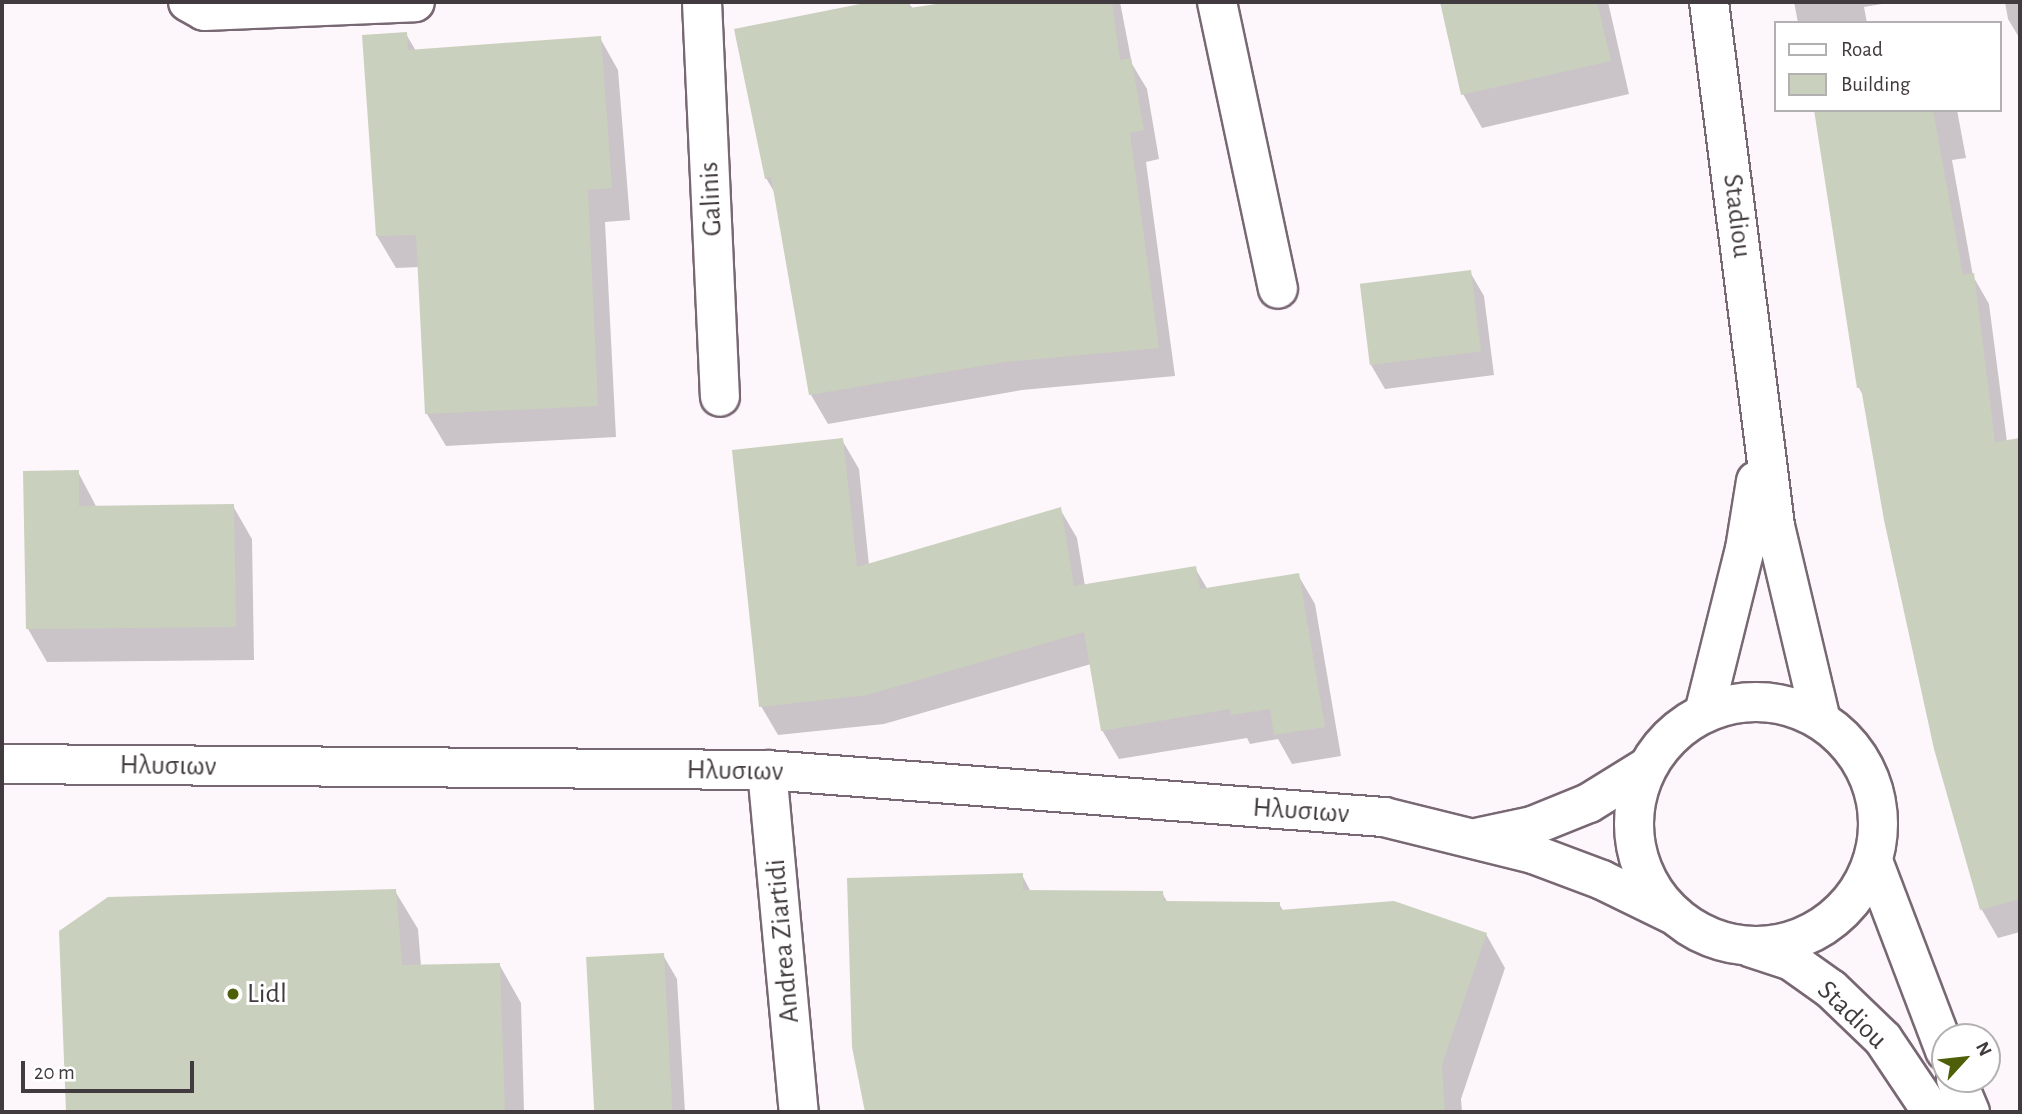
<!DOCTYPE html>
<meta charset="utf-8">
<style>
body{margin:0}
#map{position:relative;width:2022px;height:1114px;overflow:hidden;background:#fdf6fa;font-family:"Alegreya Sans",sans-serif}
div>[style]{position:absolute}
.shadow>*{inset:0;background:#0003}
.building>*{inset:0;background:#cad0be;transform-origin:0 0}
.roads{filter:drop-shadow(2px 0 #786873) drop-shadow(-2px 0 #786873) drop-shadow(0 2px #786873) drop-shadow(0 -2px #786873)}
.minor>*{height:38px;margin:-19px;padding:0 19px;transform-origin:19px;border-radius:19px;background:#fff}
.tertiary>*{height:38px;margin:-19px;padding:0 19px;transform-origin:19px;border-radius:19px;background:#fff}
.tertiary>.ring{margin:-19px;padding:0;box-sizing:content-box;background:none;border:38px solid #fff;border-radius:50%}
.dots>*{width:19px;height:19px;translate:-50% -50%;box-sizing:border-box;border:4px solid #fff;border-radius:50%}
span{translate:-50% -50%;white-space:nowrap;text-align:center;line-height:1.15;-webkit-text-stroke:6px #fff;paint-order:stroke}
.street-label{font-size:28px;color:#413a3e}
.poi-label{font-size:28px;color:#413a3e}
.left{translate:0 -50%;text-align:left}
.frame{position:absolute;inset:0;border:4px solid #413a3e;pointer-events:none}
.legend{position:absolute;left:1774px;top:21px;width:228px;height:91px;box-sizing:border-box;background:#fff;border:2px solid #b3b0b2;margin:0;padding:9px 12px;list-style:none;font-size:21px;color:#413a3e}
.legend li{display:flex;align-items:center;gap:14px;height:35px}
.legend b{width:35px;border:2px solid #b3b0b2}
.north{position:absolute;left:1931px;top:1023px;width:70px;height:70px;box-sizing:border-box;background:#fff;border:2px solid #b3b0b2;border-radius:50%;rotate:63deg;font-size:19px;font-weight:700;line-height:28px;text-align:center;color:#413a3e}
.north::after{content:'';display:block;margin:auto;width:24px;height:32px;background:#4e6007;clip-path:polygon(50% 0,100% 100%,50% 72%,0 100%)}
.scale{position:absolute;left:21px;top:1061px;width:173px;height:32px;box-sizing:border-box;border:4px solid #413a3e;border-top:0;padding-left:9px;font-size:21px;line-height:24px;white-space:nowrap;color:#413a3e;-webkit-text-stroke:5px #fff;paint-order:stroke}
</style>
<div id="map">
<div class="shadow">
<i style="clip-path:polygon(879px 2px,908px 2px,913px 9px,962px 2px,1120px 2px,1132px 64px,1147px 89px,1159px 159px,1146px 162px,1175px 376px,1022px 390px,828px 424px,811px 395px,776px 195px,766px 178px,736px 31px)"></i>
<i style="clip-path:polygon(1442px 2px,1608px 2px,1629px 94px,1482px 128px,1463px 94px)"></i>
<i style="clip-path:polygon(1794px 2px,1894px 2px,1864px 7px,1867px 23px,1798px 23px)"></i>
<i style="clip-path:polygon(2005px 2px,2020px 2px,2020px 39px,2008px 19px)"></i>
<i style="clip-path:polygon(406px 34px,416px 51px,600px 38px,618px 70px,630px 220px,605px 222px,616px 437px,446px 446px,427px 414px,420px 267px,396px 268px,377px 236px,364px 37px)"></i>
<i style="clip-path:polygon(1815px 110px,1957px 110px,1966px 158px,1952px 160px,1973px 276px,1989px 304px,2007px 442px,2020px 439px,2020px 932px,1998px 938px,1982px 910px,1936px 747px,1865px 399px,1859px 388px)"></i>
<i style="clip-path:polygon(1470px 272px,1484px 296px,1494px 375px,1385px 389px,1371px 365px)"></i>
<i style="clip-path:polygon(842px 440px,859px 469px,869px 565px,1060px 509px,1077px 538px,1085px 586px,1195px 568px,1208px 590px,1298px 575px,1315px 604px,1341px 756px,1292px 764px,1278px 739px,1250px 744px,1247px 738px,1119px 759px,1102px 730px,1091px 664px,884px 724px,778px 735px,761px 706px)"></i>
<i style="clip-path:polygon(78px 472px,97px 508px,233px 506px,252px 539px,254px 660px,47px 662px,28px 629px)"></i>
<i style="clip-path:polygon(1022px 875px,1031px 892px,1162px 893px,1168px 903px,1279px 904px,1284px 912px,1486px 934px,1505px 968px,1461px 1099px,1462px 1112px,867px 1112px,853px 1046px)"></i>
<i style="clip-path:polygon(395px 891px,418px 929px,421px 966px,499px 964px,521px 1003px,524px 1112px,68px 1112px,60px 931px)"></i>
<i style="clip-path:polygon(663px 955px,677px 979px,685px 1112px,596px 1112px,588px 958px)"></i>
</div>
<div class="building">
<i style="clip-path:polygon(870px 2px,908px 2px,909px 8px,950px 2px,1112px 2px,1120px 60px,1131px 58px,1144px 130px,1130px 133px,1159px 348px,1005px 362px,809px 395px,771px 177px,765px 179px,734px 29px)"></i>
<i style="clip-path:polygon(1440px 2px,1597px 2px,1611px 61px,1461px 95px)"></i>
<i style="clip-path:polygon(407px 32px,408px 50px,601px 36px,612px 188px,588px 190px,598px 406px,425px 414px,416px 235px,376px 236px,362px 35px)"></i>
<i style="clip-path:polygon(1814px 110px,1933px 110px,1963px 275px,1974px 273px,1995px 442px,2020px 438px,2020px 899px,1980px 910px,1934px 749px,1884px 520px,1861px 388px,1857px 388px)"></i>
<i style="left:1471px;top:270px;width:82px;height:112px;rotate:83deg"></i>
<i style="clip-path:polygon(843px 438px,857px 567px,1061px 507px,1074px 586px,1196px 566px,1200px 589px,1299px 573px,1325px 727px,1274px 735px,1270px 709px,1231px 715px,1230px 709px,1101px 731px,1084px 632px,867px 695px,759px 707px,732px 450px)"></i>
<i style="clip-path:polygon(79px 470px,79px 506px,234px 504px,236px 627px,26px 629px,23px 471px)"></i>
<i style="clip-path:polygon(1023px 873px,1023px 890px,1163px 891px,1164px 901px,1280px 902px,1280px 910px,1394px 901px,1487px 933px,1442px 1064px,1445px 1112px,865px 1112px,852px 1047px,847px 878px)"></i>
<i style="clip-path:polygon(396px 889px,402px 965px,500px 963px,505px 1112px,66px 1112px,59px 931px,108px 897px)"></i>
<i style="left:664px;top:953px;width:159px;height:78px;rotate:87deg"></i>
</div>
<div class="roads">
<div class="minor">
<i style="left:188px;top:2px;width:18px;rotate:29deg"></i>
<i style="left:204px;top:11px;width:211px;rotate:-2.4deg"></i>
<i style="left:702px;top:2px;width:395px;rotate:87.4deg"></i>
<i style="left:1217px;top:2px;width:293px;rotate:78deg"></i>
<i style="left:2px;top:764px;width:765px;rotate:0.45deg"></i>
<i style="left:767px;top:770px;width:619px;rotate:4.36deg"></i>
<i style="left:1384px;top:817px;width:154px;rotate:13.9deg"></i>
<i style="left:1533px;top:854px;width:74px;rotate:20.6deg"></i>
<i style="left:1602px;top:880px;width:82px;rotate:25.9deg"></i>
<i style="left:767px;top:770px;width:343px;rotate:84.7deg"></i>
<i style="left:1480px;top:837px;width:53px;rotate:-11.9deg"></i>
<i style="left:1532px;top:826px;width:61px;rotate:-22deg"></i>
<i style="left:1589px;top:803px;width:68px;rotate:-31.8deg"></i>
</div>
<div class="tertiary">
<i style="left:1709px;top:2px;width:528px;rotate:82.82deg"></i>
<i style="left:1775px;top:526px;width:199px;rotate:76.7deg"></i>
<i class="ring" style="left:1634px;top:702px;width:206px;height:206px"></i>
<i style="left:1704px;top:713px;width:169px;rotate:-76deg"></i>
<i style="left:1745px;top:549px;width:69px;rotate:-80.8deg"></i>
<i style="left:1873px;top:861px;width:203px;rotate:69.2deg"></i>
<i style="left:1752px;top:948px;width:40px;rotate:18deg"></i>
<i style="left:1790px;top:960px;width:50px;rotate:35.3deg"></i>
<i style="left:1831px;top:989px;width:72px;rotate:43.9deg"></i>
<i style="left:1883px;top:1039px;width:88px;rotate:56.1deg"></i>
<i style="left:1956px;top:1079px;width:36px;rotate:67deg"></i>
</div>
</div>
<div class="dots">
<i style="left:233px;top:994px;background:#4e6007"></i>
</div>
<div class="street-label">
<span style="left:711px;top:199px;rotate:-93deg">Galinis</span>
<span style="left:1737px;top:216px;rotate:83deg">Stadiou</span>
<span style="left:168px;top:766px;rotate:1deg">Ηλυσιων</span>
<span style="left:735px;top:771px;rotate:1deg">Ηλυσιων</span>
<span style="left:1301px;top:811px;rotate:4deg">Ηλυσιων</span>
<span style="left:783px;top:941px;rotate:-95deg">Andrea Ziartidi</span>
<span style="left:1852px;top:1015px;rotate:44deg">Stadiou</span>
</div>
<div class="poi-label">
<span class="left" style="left:247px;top:994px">Lidl</span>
</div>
<div class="frame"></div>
<ul class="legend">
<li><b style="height:9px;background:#fff"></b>Road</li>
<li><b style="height:19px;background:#cad0be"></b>Building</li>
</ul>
<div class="north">N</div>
<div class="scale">20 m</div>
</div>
